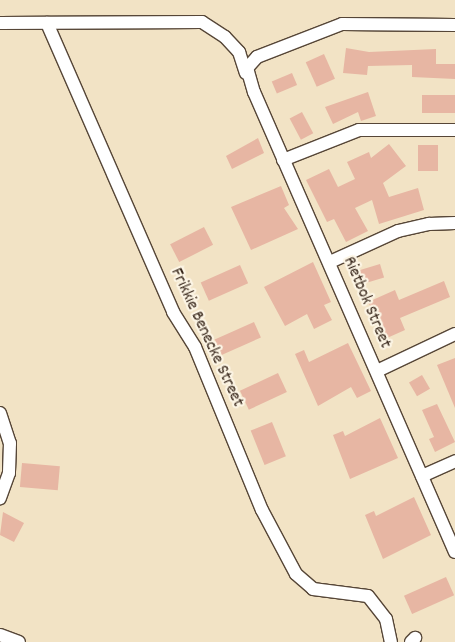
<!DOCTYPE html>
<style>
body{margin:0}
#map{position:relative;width:455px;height:642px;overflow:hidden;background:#f2e3c5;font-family:Dekko,sans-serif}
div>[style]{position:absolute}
.building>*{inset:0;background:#e7b6a3;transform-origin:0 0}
.roads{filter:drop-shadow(1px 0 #564637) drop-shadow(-1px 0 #564637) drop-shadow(0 1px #564637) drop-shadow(0 -1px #564637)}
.minor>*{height:12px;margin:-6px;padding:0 6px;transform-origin:6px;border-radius:6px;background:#fff}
span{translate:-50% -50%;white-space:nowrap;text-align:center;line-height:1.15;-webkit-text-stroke:4.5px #fcf5e5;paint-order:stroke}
.street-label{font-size:18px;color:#3b2a1e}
</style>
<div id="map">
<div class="building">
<i style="clip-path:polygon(346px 48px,369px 52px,436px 49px,436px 64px,455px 64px,455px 79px,412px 77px,412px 65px,368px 66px,367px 75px,343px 73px)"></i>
<i style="left:324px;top:54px;width:27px;height:20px;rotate:66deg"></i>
<i style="left:292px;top:73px;width:13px;height:22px;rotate:67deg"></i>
<i style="clip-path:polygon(368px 92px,376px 116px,361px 121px,358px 112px,333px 124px,325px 107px)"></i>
<i style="left:455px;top:95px;width:18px;height:33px;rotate:90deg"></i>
<i style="left:302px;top:112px;width:24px;height:14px;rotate:62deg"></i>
<i style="clip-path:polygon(258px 138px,264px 153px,232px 169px,226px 156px)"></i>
<i style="clip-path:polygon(389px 144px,406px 166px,383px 183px,389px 197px,418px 188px,424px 210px,379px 224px,372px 200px,355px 208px,368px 231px,346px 242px,334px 219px,327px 222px,306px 180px,329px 169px,338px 187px,355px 179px,347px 162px,369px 152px,371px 158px)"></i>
<i style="left:418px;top:145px;width:20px;height:26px"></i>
<i style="clip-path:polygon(281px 186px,289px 205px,284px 208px,298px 229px,251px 250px,231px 207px)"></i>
<i style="left:204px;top:227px;width:20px;height:38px;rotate:63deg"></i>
<i style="clip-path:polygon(313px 262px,331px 302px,324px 305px,332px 320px,314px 329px,307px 314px,285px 326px,264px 287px)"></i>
<i style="left:380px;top:264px;width:14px;height:26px;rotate:73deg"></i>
<i style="left:240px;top:265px;width:20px;height:43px;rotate:66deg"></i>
<i style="clip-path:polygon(444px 281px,450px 297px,400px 318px,405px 330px,387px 338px,368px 302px,395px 290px,399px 300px)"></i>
<i style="left:254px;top:322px;width:17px;height:43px;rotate:66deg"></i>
<i style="clip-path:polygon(348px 343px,371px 391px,357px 398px,351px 387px,318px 406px,295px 354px,304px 350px,309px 362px)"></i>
<i style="clip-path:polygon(455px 358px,455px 408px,437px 365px)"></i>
<i style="left:278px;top:373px;width:21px;height:42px;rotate:65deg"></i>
<i style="left:422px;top:375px;width:16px;height:15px;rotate:60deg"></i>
<i style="clip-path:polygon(437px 404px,455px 442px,435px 452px,429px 439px,434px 437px,422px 410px)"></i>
<i style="clip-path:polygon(380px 418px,398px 458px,350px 479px,333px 435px,343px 431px,345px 436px)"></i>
<i style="left:272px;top:422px;width:37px;height:23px;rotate:68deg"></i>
<i style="left:22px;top:463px;width:38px;height:24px;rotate:5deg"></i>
<i style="clip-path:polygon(414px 497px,431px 535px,383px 559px,365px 515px,374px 511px,376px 516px)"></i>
<i style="clip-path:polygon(3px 512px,24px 523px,14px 542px,0 535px)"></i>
<i style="left:446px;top:577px;width:20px;height:46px;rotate:66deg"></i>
</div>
<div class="roads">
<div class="minor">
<i style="left:0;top:23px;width:202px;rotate:-0.3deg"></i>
<i style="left:202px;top:22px;width:27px;rotate:33deg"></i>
<i style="left:225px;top:37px;width:21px;rotate:47deg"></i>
<i style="left:239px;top:52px;width:22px;rotate:72deg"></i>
<i style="left:47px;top:23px;width:315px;rotate:66.4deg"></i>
<i style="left:173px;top:312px;width:41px;rotate:57.8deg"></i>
<i style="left:195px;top:347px;width:176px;rotate:67.7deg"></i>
<i style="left:262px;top:510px;width:72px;rotate:62deg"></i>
<i style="left:296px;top:574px;width:23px;rotate:41deg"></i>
<i style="left:313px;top:589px;width:55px;rotate:7.3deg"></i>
<i style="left:368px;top:596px;width:29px;rotate:52deg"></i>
<i style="left:386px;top:619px;width:24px;rotate:78deg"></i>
<i style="left:455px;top:25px;width:113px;rotate:-179.5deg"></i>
<i style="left:342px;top:24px;width:91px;rotate:158.8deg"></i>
<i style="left:257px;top:57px;width:15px;rotate:132deg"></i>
<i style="left:247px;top:68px;width:25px;rotate:74deg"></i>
<i style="left:254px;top:92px;width:502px;rotate:66.4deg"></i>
<i style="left:283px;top:160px;width:82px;rotate:-21.5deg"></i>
<i style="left:359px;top:130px;width:96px"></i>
<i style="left:330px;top:262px;width:75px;rotate:-24.5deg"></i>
<i style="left:398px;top:231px;width:32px;rotate:-13deg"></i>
<i style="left:429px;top:224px;width:26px;rotate:-2deg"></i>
<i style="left:377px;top:371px;width:86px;rotate:-25.4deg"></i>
<i style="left:0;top:413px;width:32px;rotate:72deg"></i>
<i style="left:10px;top:443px;width:30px;rotate:92deg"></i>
<i style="left:9px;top:473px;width:27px;rotate:110deg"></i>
<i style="left:422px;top:476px;width:36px;rotate:-24deg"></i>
<i style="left:0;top:635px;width:20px;rotate:20deg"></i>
<i style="left:411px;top:642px;width:6px;rotate:-45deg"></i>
</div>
</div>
<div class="street-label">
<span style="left:366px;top:303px;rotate:67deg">Rietbok Street</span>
<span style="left:206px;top:338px;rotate:65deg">Frikkie Benecke Street</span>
</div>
</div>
